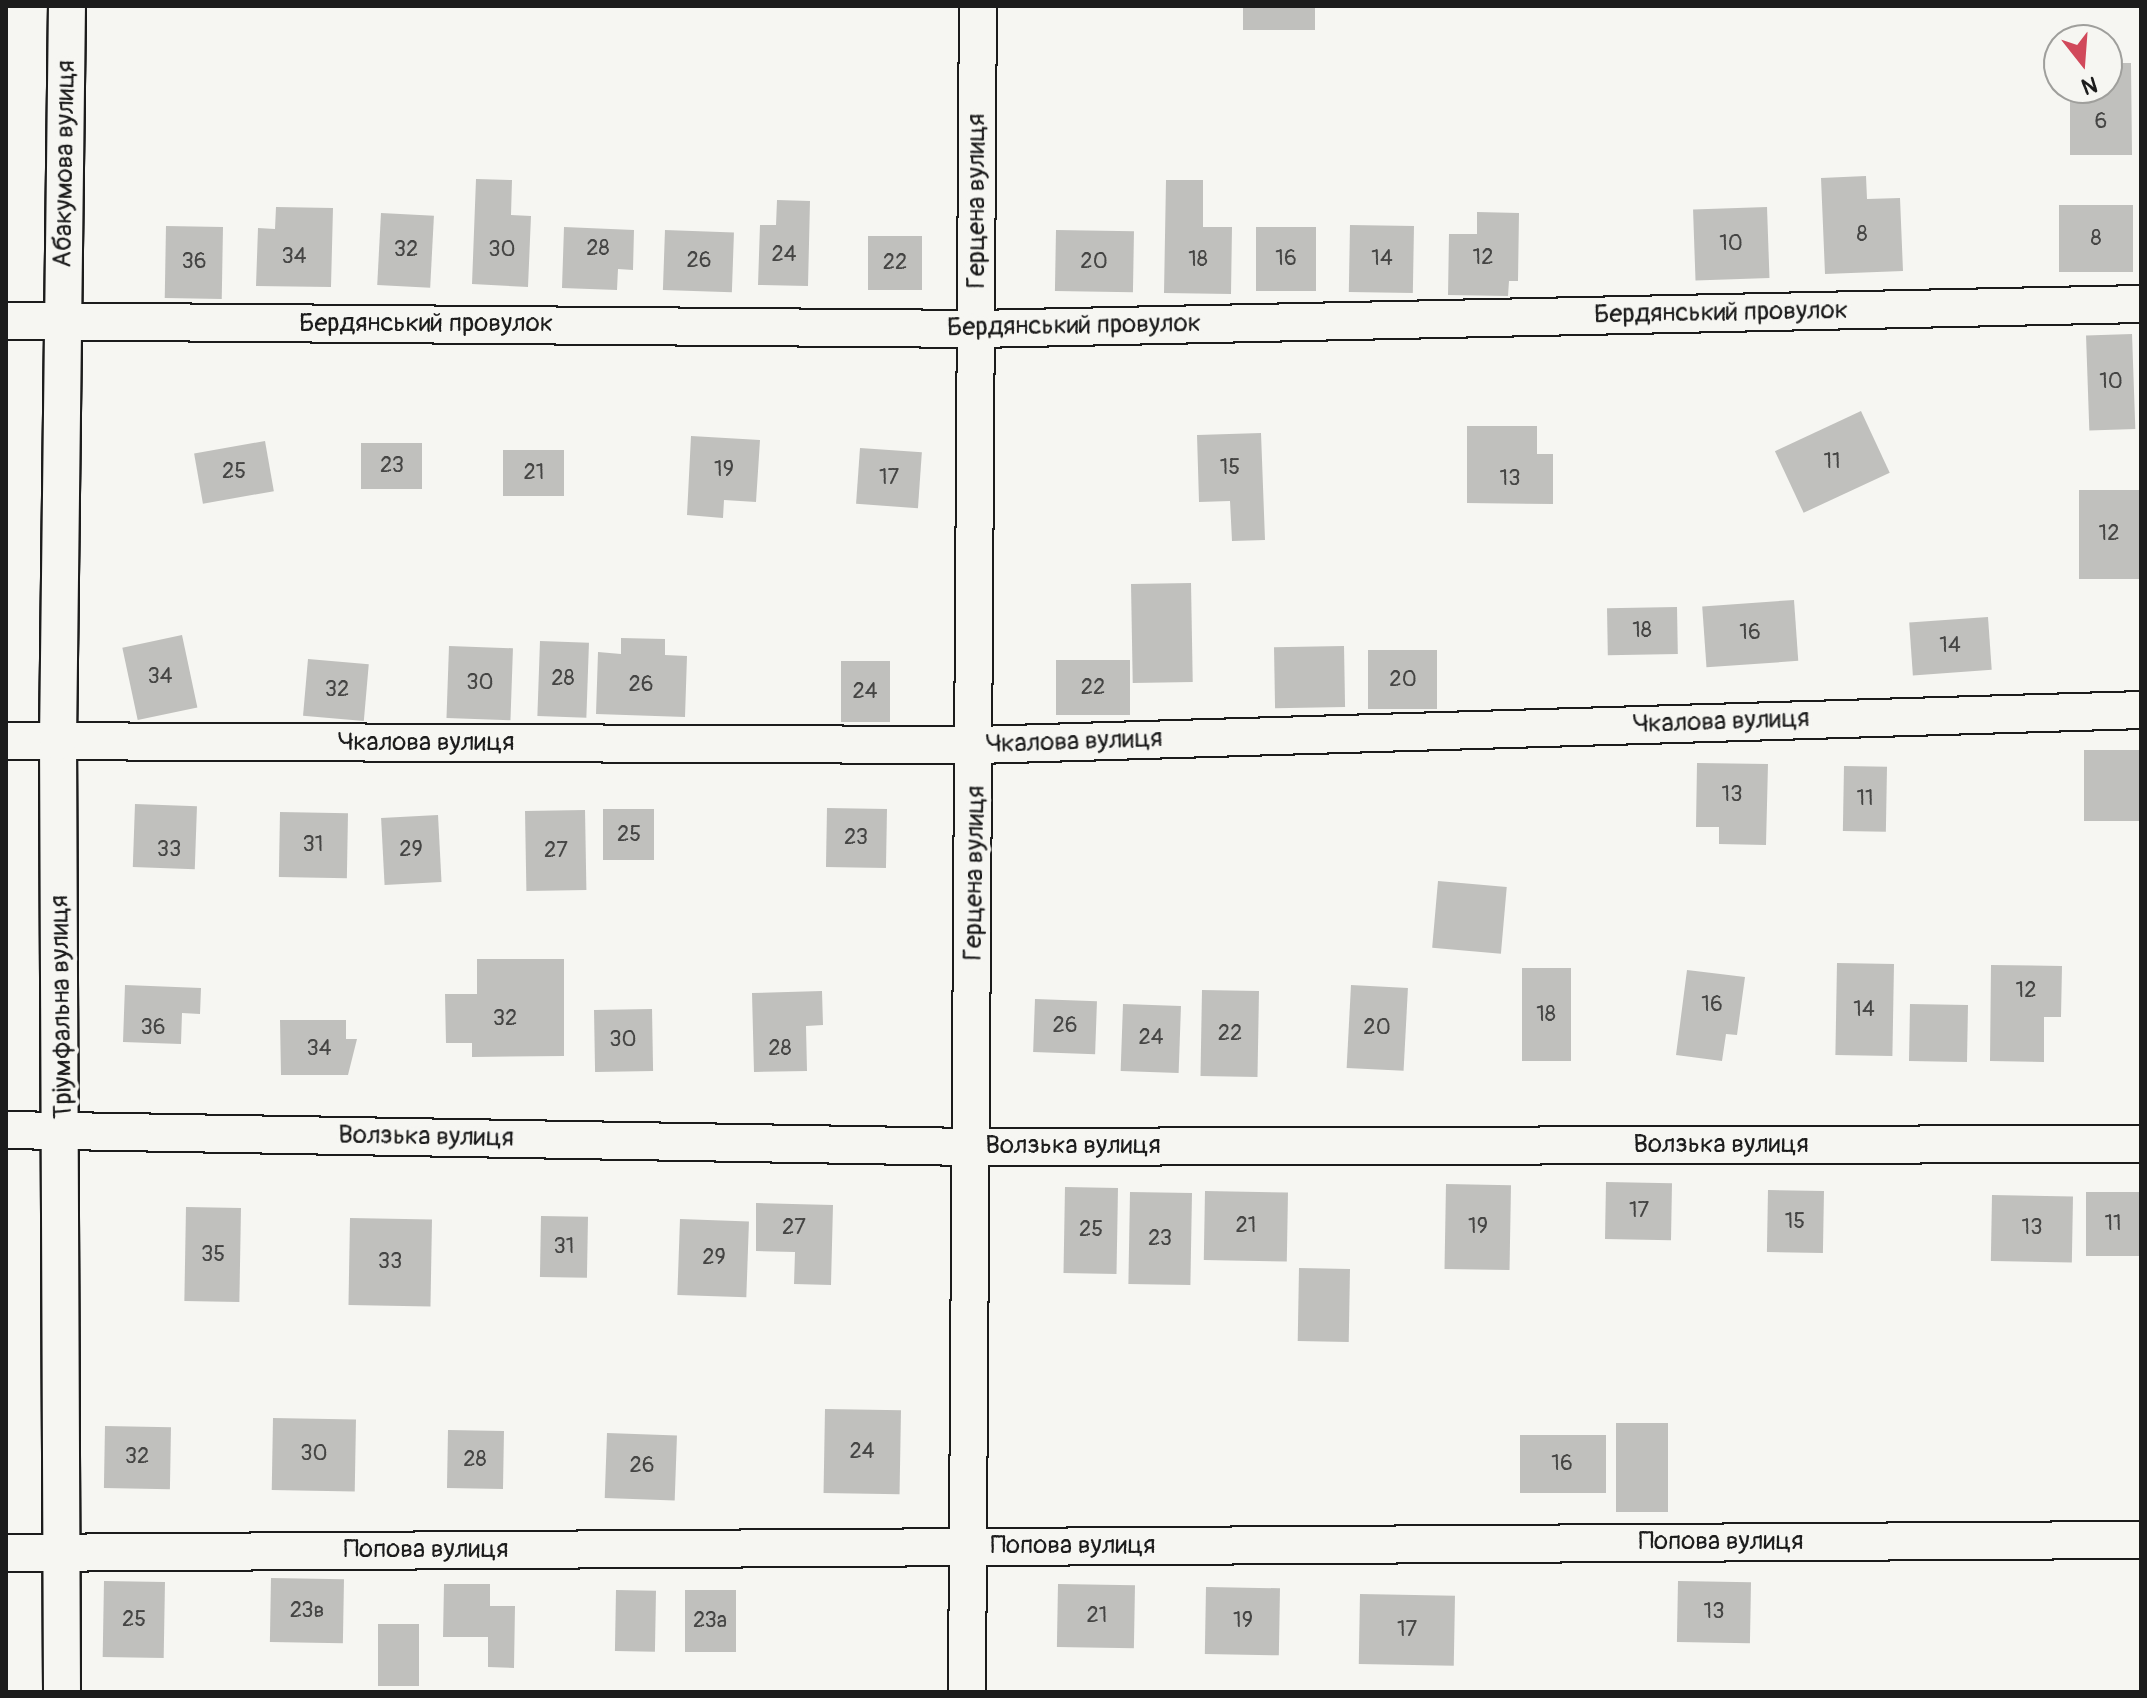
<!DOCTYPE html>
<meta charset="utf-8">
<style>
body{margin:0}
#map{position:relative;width:2147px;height:1698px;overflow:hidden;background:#f6f6f2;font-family:Pangolin,sans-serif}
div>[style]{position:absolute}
.building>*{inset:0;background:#c0c0bd;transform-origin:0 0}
.roads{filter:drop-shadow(2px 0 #1c1c1c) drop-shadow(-2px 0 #1c1c1c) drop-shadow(0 2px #1c1c1c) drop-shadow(0 -2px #1c1c1c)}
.minor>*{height:36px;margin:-18px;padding:0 18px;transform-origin:18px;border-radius:18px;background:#f6f6f2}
span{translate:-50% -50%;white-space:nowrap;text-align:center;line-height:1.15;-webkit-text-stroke:8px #f6f6f2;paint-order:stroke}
.number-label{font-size:22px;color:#454544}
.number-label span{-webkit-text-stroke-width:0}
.street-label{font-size:26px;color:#1c1c1c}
.frame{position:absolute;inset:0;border:8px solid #1c1c1c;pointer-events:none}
.north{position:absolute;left:2043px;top:24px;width:80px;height:80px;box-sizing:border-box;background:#f6f6f2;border:2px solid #9f9f9c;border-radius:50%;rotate:163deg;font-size:22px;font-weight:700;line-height:32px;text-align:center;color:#1c1c1c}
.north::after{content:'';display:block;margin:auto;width:28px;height:36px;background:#d1495b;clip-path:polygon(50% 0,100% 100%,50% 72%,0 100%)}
</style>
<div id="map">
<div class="building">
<i style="left:1243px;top:6px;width:72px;height:24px"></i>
<i style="clip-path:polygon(2107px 63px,2131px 63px,2132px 155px,2070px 155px,2070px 88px,2107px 88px)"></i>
<i style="clip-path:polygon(1866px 176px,1867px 199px,1900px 198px,1903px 271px,1825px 274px,1821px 178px)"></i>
<i style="clip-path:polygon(476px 179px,512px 180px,511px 215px,531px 216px,528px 287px,472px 284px)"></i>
<i style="clip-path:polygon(1166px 180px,1203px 180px,1203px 227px,1232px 227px,1231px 294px,1164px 293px)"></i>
<i style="clip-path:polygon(777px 200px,810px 201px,808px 286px,758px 285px,760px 225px,776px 225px)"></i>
<i style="left:2133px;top:205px;width:67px;height:74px;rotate:90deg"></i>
<i style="clip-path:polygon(276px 207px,333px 208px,331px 287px,256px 286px,258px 228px,275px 229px)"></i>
<i style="left:1767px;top:207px;width:71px;height:74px;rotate:88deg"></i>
<i style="clip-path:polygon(1477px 212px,1519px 213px,1518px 281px,1509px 281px,1508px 296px,1448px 295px,1449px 234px,1477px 234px)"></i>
<i style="left:381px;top:213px;width:53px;height:72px;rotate:3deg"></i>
<i style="left:1350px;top:225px;width:64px;height:67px;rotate:1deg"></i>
<i style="left:166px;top:226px;width:57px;height:72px;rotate:1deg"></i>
<i style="clip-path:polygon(564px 227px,634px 230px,633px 270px,618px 269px,617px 290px,562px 288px)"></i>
<i style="left:1256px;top:227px;width:60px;height:64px"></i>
<i style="left:665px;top:230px;width:69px;height:60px;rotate:2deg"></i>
<i style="left:1056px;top:230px;width:78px;height:61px;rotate:1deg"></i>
<i style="left:868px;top:236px;width:54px;height:54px"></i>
<i style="left:2132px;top:334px;width:95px;height:46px;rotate:88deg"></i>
<i style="left:1861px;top:411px;width:68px;height:95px;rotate:65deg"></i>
<i style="clip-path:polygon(1467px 426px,1537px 426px,1537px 454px,1553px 454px,1553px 504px,1467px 503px)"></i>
<i style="clip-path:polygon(1261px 433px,1265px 540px,1232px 541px,1230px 501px,1199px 502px,1197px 435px)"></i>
<i style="clip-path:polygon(691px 436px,760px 440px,756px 502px,724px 500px,723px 518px,687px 515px)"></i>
<i style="left:265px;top:441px;width:51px;height:72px;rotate:80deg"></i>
<i style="left:422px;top:443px;width:46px;height:61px;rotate:90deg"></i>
<i style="left:860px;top:448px;width:62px;height:56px;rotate:4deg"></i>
<i style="left:564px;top:450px;width:46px;height:61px;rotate:90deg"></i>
<i style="left:2079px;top:490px;width:60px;height:89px"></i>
<i style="left:1191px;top:583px;width:99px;height:60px;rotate:89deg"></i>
<i style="left:1794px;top:600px;width:61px;height:92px;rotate:86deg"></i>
<i style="left:1677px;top:607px;width:47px;height:70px;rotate:89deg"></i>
<i style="left:1988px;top:617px;width:53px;height:79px;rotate:86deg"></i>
<i style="left:182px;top:635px;width:74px;height:61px;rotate:78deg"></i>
<i style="clip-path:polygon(621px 638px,665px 639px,665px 655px,687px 656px,685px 717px,596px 714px,598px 652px,621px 654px)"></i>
<i style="left:540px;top:641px;width:49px;height:75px;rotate:2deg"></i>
<i style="left:449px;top:646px;width:64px;height:72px;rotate:2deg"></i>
<i style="left:1344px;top:646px;width:61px;height:70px;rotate:89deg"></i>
<i style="left:1437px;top:650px;width:59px;height:69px;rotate:90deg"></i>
<i style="left:308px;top:659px;width:61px;height:57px;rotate:5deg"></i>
<i style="left:1056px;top:660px;width:74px;height:55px"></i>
<i style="left:890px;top:661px;width:61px;height:49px;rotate:90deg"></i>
<i style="left:2084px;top:750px;width:57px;height:71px"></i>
<i style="clip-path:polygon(1697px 763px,1768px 764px,1766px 845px,1719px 844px,1719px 827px,1696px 827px)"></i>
<i style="left:1844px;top:766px;width:43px;height:65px;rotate:1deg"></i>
<i style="left:135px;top:804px;width:62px;height:63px;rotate:2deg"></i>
<i style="left:827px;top:808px;width:60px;height:59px;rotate:1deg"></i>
<i style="left:654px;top:809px;width:51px;height:51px;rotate:90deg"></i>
<i style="left:585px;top:810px;width:80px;height:60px;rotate:89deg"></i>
<i style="left:280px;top:812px;width:68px;height:65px;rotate:1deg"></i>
<i style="left:438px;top:815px;width:67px;height:57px;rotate:87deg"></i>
<i style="left:1438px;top:881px;width:69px;height:67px;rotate:5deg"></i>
<i style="clip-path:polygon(477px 959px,564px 959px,564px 1056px,472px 1057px,472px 1043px,446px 1043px,445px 994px,477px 994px)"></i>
<i style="left:1837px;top:963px;width:57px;height:92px;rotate:1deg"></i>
<i style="clip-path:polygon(1991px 965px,2062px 966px,2061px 1017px,2044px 1017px,2044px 1062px,1990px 1061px)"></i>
<i style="left:1522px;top:968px;width:49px;height:93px"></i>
<i style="clip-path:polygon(1687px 970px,1745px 977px,1737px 1035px,1726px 1034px,1722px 1061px,1676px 1055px)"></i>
<i style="clip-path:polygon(125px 985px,201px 988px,200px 1014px,182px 1013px,181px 1044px,123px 1042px)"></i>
<i style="left:1351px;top:985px;width:57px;height:83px;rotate:3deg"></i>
<i style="left:1202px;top:990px;width:57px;height:86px;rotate:1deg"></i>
<i style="clip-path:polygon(822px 991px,823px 1025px,806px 1026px,807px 1071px,754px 1072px,752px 993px)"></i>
<i style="left:1035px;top:999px;width:62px;height:53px;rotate:2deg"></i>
<i style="left:1123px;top:1004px;width:58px;height:67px;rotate:2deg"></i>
<i style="left:1910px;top:1004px;width:58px;height:57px;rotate:1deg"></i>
<i style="left:652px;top:1009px;width:62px;height:58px;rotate:89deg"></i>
<i style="clip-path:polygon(280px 1020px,346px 1020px,346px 1039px,357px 1039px,348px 1075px,281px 1075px)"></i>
<i style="left:1606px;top:1182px;width:66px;height:57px;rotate:1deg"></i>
<i style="left:1446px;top:1184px;width:65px;height:85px;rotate:1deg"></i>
<i style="left:1065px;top:1187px;width:53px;height:86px;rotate:1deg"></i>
<i style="left:1768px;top:1190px;width:56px;height:62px;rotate:1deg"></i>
<i style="left:1205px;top:1191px;width:83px;height:69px;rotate:1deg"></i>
<i style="left:1130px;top:1192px;width:62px;height:92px;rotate:1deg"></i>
<i style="left:2086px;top:1192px;width:55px;height:64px"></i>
<i style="left:1992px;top:1195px;width:81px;height:66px;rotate:1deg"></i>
<i style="clip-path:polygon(756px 1203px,833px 1205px,831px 1285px,794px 1284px,795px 1252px,756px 1251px)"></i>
<i style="left:186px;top:1207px;width:55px;height:94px;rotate:1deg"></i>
<i style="left:541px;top:1216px;width:47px;height:61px;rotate:1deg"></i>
<i style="left:350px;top:1218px;width:82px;height:87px;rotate:1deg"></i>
<i style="left:680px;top:1219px;width:69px;height:76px;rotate:2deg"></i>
<i style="left:1299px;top:1268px;width:51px;height:73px;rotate:1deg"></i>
<i style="left:825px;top:1409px;width:76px;height:84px;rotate:1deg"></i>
<i style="left:273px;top:1418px;width:83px;height:72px;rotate:1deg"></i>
<i style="left:1616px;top:1423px;width:52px;height:89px"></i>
<i style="left:105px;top:1426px;width:66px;height:62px;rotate:1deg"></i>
<i style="left:448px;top:1430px;width:56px;height:58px;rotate:1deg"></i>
<i style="left:607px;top:1433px;width:70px;height:65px;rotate:2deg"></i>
<i style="left:1520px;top:1435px;width:86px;height:58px"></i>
<i style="left:271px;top:1578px;width:73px;height:64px;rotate:1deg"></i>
<i style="left:104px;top:1581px;width:61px;height:76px;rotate:1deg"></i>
<i style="left:1678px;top:1581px;width:73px;height:61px;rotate:1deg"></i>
<i style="clip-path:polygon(444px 1584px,490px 1584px,490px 1606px,515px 1606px,514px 1668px,488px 1667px,488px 1637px,443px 1637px)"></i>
<i style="left:1058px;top:1584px;width:77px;height:63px;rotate:1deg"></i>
<i style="left:1206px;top:1587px;width:74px;height:67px;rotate:1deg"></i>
<i style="left:616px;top:1590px;width:40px;height:61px;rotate:1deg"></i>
<i style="left:685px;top:1590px;width:51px;height:62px"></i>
<i style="left:1360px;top:1594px;width:95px;height:70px;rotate:1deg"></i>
<i style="left:378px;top:1624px;width:41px;height:62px"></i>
</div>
<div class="roads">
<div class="minor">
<i style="left:6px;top:321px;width:971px;rotate:0.47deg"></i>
<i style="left:977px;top:329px;width:1164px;rotate:-1.23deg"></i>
<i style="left:6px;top:741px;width:971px;rotate:0.24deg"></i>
<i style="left:977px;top:745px;width:1165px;rotate:-1.72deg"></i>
<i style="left:6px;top:1130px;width:964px;rotate:1.01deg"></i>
<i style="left:970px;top:1147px;width:1171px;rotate:-0.15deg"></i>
<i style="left:6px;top:1553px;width:2135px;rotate:-0.35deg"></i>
<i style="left:62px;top:1692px;width:951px;rotate:-90.24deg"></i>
<i style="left:58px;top:741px;width:735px;rotate:-89.3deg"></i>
<i style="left:967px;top:1692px;width:1686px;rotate:-89.63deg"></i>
</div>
</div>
<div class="number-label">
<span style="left:2101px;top:122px">6</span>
<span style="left:1862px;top:235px">8</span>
<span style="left:2096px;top:239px">8</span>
<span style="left:1731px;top:244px">10</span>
<span style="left:598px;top:249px">28</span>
<span style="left:406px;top:250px">32</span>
<span style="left:502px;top:250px">30</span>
<span style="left:784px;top:255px">24</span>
<span style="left:294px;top:257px">34</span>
<span style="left:1483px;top:258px">12</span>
<span style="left:1286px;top:259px">16</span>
<span style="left:1382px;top:259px">14</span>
<span style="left:1198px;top:260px">18</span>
<span style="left:699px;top:261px">26</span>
<span style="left:194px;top:262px">36</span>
<span style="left:1094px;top:262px">20</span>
<span style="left:895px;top:263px">22</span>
<span style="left:2111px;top:382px">10</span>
<span style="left:1832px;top:462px">11</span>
<span style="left:392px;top:466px">23</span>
<span style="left:1230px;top:468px">15</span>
<span style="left:724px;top:470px">19</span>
<span style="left:234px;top:472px">25</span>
<span style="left:534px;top:473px">21</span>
<span style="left:889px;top:478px">17</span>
<span style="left:1510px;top:479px">13</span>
<span style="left:2109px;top:534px">12</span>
<span style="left:1642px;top:631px">18</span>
<span style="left:1750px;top:633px">16</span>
<span style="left:1950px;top:646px">14</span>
<span style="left:160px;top:677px">34</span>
<span style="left:563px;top:679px">28</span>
<span style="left:1403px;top:680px">20</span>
<span style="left:480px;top:683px">30</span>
<span style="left:641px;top:685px">26</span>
<span style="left:1093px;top:688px">22</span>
<span style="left:337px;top:690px">32</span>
<span style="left:865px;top:692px">24</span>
<span style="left:1732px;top:795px">13</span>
<span style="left:1865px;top:799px">11</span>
<span style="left:629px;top:835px">25</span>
<span style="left:856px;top:838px">23</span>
<span style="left:313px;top:845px">31</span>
<span style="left:169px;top:850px">33</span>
<span style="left:411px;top:850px">29</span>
<span style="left:556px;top:851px">27</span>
<span style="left:2026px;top:991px">12</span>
<span style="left:1712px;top:1005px">16</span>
<span style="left:1864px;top:1010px">14</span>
<span style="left:1546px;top:1015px">18</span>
<span style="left:505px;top:1019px">32</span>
<span style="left:1065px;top:1026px">26</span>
<span style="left:153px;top:1028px">36</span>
<span style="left:1377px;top:1028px">20</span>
<span style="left:1230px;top:1034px">22</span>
<span style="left:1151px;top:1038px">24</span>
<span style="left:623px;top:1040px">30</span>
<span style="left:319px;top:1049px">34</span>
<span style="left:780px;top:1049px">28</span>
<span style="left:1639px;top:1211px">17</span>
<span style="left:1795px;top:1222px">15</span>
<span style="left:2113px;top:1224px">11</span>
<span style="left:1246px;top:1226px">21</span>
<span style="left:1478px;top:1227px">19</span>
<span style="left:794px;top:1228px">27</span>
<span style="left:2032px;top:1228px">13</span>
<span style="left:1091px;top:1230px">25</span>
<span style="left:1160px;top:1239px">23</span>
<span style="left:564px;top:1247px">31</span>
<span style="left:213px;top:1255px">35</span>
<span style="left:714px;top:1258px">29</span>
<span style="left:390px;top:1262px">33</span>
<span style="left:862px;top:1452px">24</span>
<span style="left:314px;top:1454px">30</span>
<span style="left:137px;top:1457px">32</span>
<span style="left:475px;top:1460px">28</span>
<span style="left:1562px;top:1464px">16</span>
<span style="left:642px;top:1466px">26</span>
<span style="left:307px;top:1611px">23в</span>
<span style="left:1714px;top:1612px">13</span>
<span style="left:1097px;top:1616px">21</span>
<span style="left:134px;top:1620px">25</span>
<span style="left:710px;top:1621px">23а</span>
<span style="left:1243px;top:1621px">19</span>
<span style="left:1407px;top:1630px">17</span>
</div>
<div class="street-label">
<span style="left:65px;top:164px;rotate:-89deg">Абакумова вулиця</span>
<span style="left:977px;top:201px;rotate:-90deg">Герцена вулиця</span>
<span style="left:1721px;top:313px;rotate:-1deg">Бердянський провулок</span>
<span style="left:426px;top:324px">Бердянський провулок</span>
<span style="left:1074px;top:326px;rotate:-1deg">Бердянський провулок</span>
<span style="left:1721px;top:722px;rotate:-2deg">Чкалова вулиця</span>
<span style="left:1074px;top:742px;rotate:-2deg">Чкалова вулиця</span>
<span style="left:426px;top:743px">Чкалова вулиця</span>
<span style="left:975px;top:873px;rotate:-89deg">Герцена вулиця</span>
<span style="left:62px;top:1007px;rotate:-91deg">Тріумфальна вулиця</span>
<span style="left:426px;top:1137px;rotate:1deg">Волзька вулиця</span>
<span style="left:1721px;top:1145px">Волзька вулиця</span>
<span style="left:1073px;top:1146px">Волзька вулиця</span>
<span style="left:1721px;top:1542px">Попова вулиця</span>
<span style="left:1073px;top:1546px">Попова вулиця</span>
<span style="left:426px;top:1550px">Попова вулиця</span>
</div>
<div class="frame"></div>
<div class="north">N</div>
</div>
